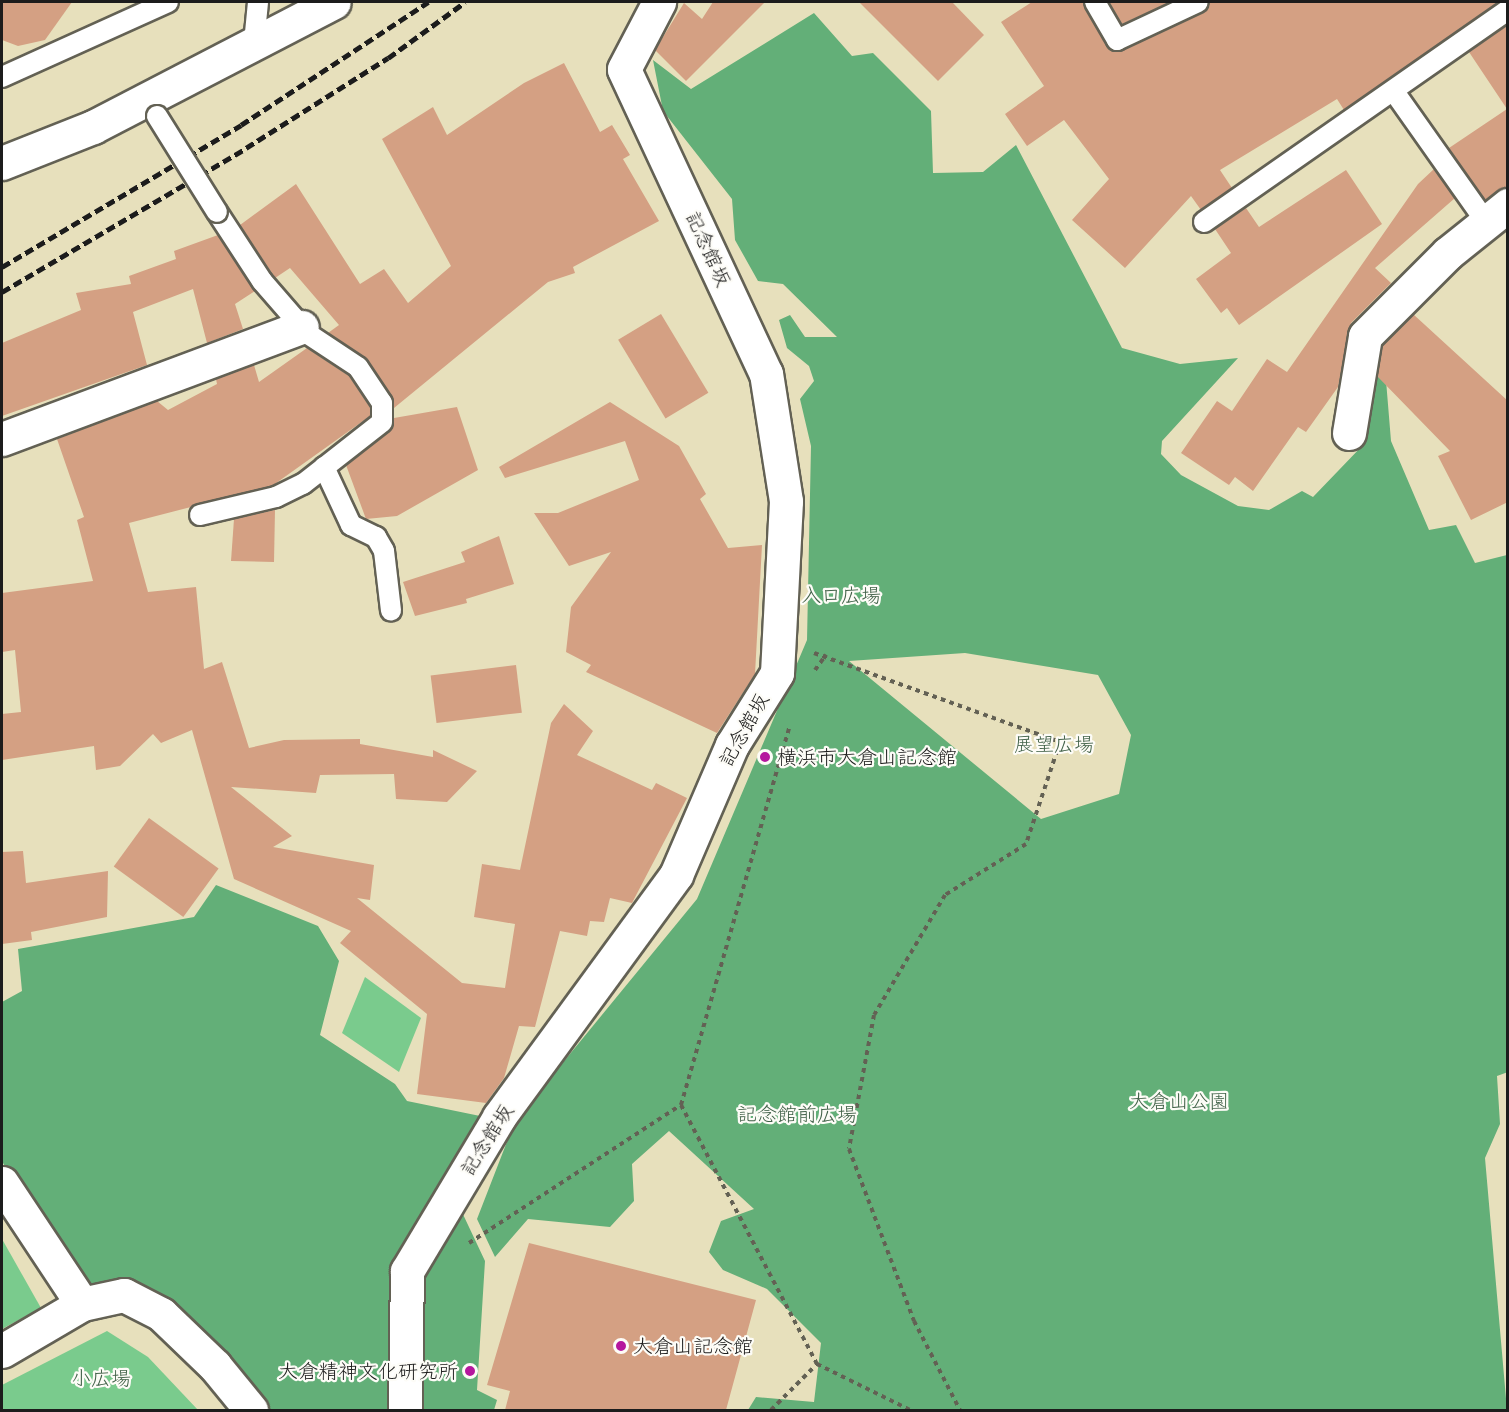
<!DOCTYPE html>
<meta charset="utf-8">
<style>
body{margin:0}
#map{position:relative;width:1509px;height:1412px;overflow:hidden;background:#e7e0bc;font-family:Itim,"Klee One",sans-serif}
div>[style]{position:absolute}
.green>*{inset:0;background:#7acb8d}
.forest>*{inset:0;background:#63af78}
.building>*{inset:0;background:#d4a083;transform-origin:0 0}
.path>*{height:4px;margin-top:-2px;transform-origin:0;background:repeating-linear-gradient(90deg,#636154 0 4.5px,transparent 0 9px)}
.roads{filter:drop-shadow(2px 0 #636154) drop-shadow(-2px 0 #636154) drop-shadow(0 2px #636154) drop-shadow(0 -2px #636154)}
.lane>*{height:20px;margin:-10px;padding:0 10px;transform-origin:10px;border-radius:10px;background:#fff}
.street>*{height:33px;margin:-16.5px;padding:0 16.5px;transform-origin:16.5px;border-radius:16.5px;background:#fff}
.rail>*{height:4.5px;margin-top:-2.25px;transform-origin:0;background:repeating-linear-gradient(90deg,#1c1c1c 0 9px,transparent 0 13.5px)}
.bridges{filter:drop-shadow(2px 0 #636154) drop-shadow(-2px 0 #636154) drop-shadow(0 2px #636154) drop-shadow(0 -2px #636154)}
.lane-bridge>*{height:20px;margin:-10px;padding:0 10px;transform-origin:10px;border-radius:10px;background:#fff}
.dots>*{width:16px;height:16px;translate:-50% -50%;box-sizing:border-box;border:3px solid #fdfcf7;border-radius:50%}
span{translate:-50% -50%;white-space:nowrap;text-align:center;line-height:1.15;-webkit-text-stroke:4.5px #fdfcf7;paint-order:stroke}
.street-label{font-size:20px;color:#1c1c1c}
.park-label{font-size:20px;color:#426249}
.poi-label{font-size:20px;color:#1c1c1c}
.left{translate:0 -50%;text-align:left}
.right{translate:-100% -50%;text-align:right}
.frame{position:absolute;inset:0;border:3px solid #1c1c1c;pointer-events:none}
</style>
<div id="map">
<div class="green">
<i style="clip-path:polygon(365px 977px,421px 1018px,399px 1072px,342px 1033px)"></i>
<i style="clip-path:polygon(2px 1239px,41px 1308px,2px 1329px)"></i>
<i style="clip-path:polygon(107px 1331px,148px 1357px,198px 1410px,2px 1410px,2px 1385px)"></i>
</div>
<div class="forest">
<i style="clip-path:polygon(evenodd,814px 13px,852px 56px,873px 53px,931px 111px,933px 173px,983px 172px,1016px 145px,1122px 348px,1180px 364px,1238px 358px,1162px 441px,1161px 454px,1181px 475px,1238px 506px,1269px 510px,1302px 491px,1313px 497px,1363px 445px,1373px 351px,1384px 356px,1391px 441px,1429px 530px,1456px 525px,1475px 563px,1507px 555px,1508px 1072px,1497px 1076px,1500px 1124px,1485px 1158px,1507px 1410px,748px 1410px,756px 1397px,814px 1402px,821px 1343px,767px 1289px,723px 1270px,709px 1252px,721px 1221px,754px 1209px,669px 1131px,632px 1164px,634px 1201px,610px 1227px,528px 1219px,495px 1257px,477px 1219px,515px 1121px,697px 899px,807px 640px,811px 446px,800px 399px,814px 381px,809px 366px,787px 348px,779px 320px,790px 315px,805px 337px,837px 337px,783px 284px,758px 281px,735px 240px,732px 199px,663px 111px,653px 60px,691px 89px,814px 13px,965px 653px,1098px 675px,1131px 735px,1119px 794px,1041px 819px,849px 661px,965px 653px)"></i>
<i style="clip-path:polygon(216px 885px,318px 926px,339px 961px,320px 1035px,395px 1084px,407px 1101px,485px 1117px,460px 1208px,485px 1261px,477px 1390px,497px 1400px,494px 1410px,237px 1410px,188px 1346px,120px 1303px,92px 1313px,29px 1213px,2px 1161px,2px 1002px,22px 991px,18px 949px,194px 917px)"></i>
</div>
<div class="building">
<i style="clip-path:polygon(2px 2px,72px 2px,45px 40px,18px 46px,2px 40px)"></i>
<i style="clip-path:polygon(713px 2px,765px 2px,686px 81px,655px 50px,684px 3px,702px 19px)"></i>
<i style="clip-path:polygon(859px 2px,952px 2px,984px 35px,938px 81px)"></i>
<i style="clip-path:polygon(1032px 2px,1083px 2px,1107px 46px,1117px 52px,1203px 13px,1210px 2px,1499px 2px,1344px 110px,1337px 99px,1220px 170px,1232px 188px,1201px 210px,1191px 196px,1125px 268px,1072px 220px,1109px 179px,1064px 120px,1027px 146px,1005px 114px,1044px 86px,1001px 22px)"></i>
<i style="clip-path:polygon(1109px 2px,1171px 2px,1122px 24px)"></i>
<i style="clip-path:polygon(1508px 25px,1508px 187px,1485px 200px,1449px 148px,1507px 109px,1469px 52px)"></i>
<i style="clip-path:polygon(564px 63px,600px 132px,612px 125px,630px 155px,623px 159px,659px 221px,573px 267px,575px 273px,548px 282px,394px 408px,368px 360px,328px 333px,339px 325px,290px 268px,275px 278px,240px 225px,296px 184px,360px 284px,384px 269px,408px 303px,451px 266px,382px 139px,433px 107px,447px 135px,524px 83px)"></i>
<i style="clip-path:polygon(1434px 169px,1455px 198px,1375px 268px,1391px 283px,1351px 323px,1338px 387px,1306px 432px,1298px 427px,1253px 491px,1235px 477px,1229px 485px,1181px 453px,1217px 401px,1232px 411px,1267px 359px,1287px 372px,1418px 184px)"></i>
<i style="clip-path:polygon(1346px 170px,1382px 224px,1239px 325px,1227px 308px,1221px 313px,1196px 279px,1231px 253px,1215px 229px,1246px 208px,1259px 227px)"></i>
<i style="clip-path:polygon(218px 235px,255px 291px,235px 304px,243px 329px,207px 343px,193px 289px,133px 312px,147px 365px,2px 416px,2px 343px,81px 310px,76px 293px,131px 284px,129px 276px,176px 259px,174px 251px)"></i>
<i style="left:661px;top:314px;width:92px;height:50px;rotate:59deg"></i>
<i style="clip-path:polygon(1413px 314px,1508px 401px,1508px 502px,1471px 520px,1438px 456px,1450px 451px,1377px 376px,1383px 345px)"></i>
<i style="clip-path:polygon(307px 348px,349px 376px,370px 407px,370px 416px,272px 486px,129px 523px,148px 592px,196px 587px,204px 669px,222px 662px,249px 748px,284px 740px,360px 739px,360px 744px,433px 757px,433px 750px,477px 771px,447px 802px,396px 799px,394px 774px,320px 775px,316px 793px,231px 787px,292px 836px,273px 847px,374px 865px,370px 900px,357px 898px,462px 983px,505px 988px,515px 924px,474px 917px,482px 864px,520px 870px,551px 723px,564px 704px,593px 731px,577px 755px,652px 790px,656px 783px,687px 798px,632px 903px,610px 898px,604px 922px,590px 921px,587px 936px,560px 931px,535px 1027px,519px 1026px,504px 1078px,486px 1103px,417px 1094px,427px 1014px,340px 943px,351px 931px,234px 879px,192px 730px,161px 743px,153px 734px,120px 766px,96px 770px,94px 746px,2px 760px,2px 714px,21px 712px,15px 650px,2px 652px,2px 593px,93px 581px,77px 520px,84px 517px,57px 439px,157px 401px,168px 410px,217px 384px,216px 379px,254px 365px,259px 382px)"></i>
<i style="clip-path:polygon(610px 402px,679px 446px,706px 494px,700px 499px,728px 548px,762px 545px,755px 674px,717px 733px,586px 672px,591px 665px,566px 652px,571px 607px,611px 552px,569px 566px,534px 513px,558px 513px,639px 480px,625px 441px,505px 478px,499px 467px)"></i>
<i style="clip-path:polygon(457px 407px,478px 470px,397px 516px,366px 519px,346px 465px,389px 431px,394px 418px)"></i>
<i style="clip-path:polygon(275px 510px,274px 562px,231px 561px,234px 519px)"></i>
<i style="clip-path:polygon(499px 536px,514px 584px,466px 599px,467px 603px,415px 616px,403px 582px,465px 562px,461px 552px)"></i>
<i style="left:516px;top:665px;width:48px;height:86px;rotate:83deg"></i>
<i style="left:149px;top:818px;width:86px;height:60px;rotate:36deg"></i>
<i style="clip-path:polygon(23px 851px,26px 883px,108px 871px,107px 917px,31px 932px,32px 940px,2px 944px,2px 852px)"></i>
<i style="clip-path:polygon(529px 1243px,756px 1300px,726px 1410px,505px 1410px,510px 1391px,487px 1385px)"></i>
</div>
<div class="path">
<i style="left:814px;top:653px;width:262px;rotate:19.9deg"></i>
<i style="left:1060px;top:742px;width:108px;rotate:108.4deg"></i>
<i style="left:1026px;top:844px;width:96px;rotate:147.8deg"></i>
<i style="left:945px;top:895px;width:139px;rotate:120.6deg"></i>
<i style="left:874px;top:1015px;width:136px;rotate:100.6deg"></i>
<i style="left:849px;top:1149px;width:184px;rotate:69.3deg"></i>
<i style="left:914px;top:1321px;width:100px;rotate:62.7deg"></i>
<i style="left:815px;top:670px;width:19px;rotate:-54deg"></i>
<i style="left:681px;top:1105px;width:392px;rotate:-74deg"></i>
<i style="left:469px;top:1243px;width:253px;rotate:-33.1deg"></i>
<i style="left:681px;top:1105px;width:293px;rotate:62.3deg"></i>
<i style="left:817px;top:1364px;width:104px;rotate:26.3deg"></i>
<i style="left:771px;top:1410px;width:65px;rotate:-45deg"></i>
</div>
<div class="roads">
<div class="lane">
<i style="left:1095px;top:2px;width:44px;rotate:59.9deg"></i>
<i style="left:1117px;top:40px;width:89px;rotate:-25.1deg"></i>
<i style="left:254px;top:43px;width:41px;rotate:-84.4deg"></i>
<i style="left:2px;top:77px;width:182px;rotate:-24.3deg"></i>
<i style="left:1395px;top:93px;width:158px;rotate:54.8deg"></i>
<i style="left:1204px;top:222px;width:371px;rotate:-34.9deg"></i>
<i style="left:324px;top:467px;width:64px;rotate:65deg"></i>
<i style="left:351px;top:525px;width:28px;rotate:26deg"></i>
<i style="left:376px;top:537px;width:16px;rotate:60deg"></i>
<i style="left:384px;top:551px;width:60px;rotate:83.3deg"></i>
<i style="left:200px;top:515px;width:78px;rotate:-13.3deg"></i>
<i style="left:276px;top:497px;width:30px;rotate:-26deg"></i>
<i style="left:303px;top:484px;width:100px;rotate:-38.1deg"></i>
<i style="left:382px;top:422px;width:19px;rotate:-90deg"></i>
<i style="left:382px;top:403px;width:43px;rotate:-123.7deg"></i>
<i style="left:358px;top:367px;width:60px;rotate:-146.6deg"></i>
<i style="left:308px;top:334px;width:70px;rotate:-131deg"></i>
<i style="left:262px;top:281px;width:82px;rotate:-123.1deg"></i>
</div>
<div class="street">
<i style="left:2px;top:163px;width:98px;rotate:-21.6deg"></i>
<i style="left:93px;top:127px;width:271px;rotate:-27.4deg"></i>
<i style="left:1349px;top:433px;width:98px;rotate:-80.6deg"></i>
<i style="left:1365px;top:336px;width:117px;rotate:-45deg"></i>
<i style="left:1448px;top:253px;width:77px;rotate:-38.7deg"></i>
<i style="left:2px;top:439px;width:320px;rotate:-20.5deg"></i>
<i style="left:2px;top:1183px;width:145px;rotate:56.5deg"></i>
<i style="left:2px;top:1351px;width:93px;rotate:-30.4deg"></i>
<i style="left:82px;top:1304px;width:43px;rotate:-12.1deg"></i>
<i style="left:124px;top:1295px;width:42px;rotate:27.2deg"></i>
<i style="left:161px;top:1314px;width:75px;rotate:43.9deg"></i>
<i style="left:215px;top:1366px;width:57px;rotate:50.7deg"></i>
<i style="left:405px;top:1410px;width:139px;rotate:-89.2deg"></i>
<i style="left:407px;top:1271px;width:179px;rotate:-59.1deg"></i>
<i style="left:499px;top:1117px;width:300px;rotate:-53.8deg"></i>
<i style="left:676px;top:875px;width:142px;rotate:-66.7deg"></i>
<i style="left:732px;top:745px;width:85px;rotate:-58deg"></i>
<i style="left:777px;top:673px;width:172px;rotate:-87deg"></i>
<i style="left:786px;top:501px;width:129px;rotate:-98.9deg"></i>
<i style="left:766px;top:374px;width:336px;rotate:-115deg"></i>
<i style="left:624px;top:69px;width:76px;rotate:-62.4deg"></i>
</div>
</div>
<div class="rail">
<i style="left:2px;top:267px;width:278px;rotate:-30.7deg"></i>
<i style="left:241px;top:125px;width:224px;rotate:-33.3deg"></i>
<i style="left:2px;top:292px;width:283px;rotate:-30.5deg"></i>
<i style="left:246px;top:148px;width:168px;rotate:-32.4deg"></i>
<i style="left:388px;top:58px;width:95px;rotate:-36deg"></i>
</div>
<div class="bridges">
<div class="lane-bridge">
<i style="left:157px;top:116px;width:113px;rotate:58deg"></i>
</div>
</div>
<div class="dots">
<i style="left:765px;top:757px;background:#b5179e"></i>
<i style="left:621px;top:1346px;background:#b5179e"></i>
<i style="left:470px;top:1371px;background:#b5179e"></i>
</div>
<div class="street-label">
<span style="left:708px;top:249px;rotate:65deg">記念館坂</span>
<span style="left:744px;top:730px;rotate:-61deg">記念館坂</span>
<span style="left:487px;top:1140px;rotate:-58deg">記念館坂</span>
</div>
<div class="park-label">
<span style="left:841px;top:595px">入口広場</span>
<span style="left:1054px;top:744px">展望広場</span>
<span style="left:1179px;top:1101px">大倉山公園</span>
<span style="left:797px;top:1114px">記念館前広場</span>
<span style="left:101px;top:1378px">小広場</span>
</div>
<div class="poi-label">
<span class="left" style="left:777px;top:757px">横浜市大倉山記念館</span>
<span class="left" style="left:633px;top:1346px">大倉山記念館</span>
<span class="right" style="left:458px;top:1371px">大倉精神文化研究所</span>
</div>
<div class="frame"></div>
</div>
